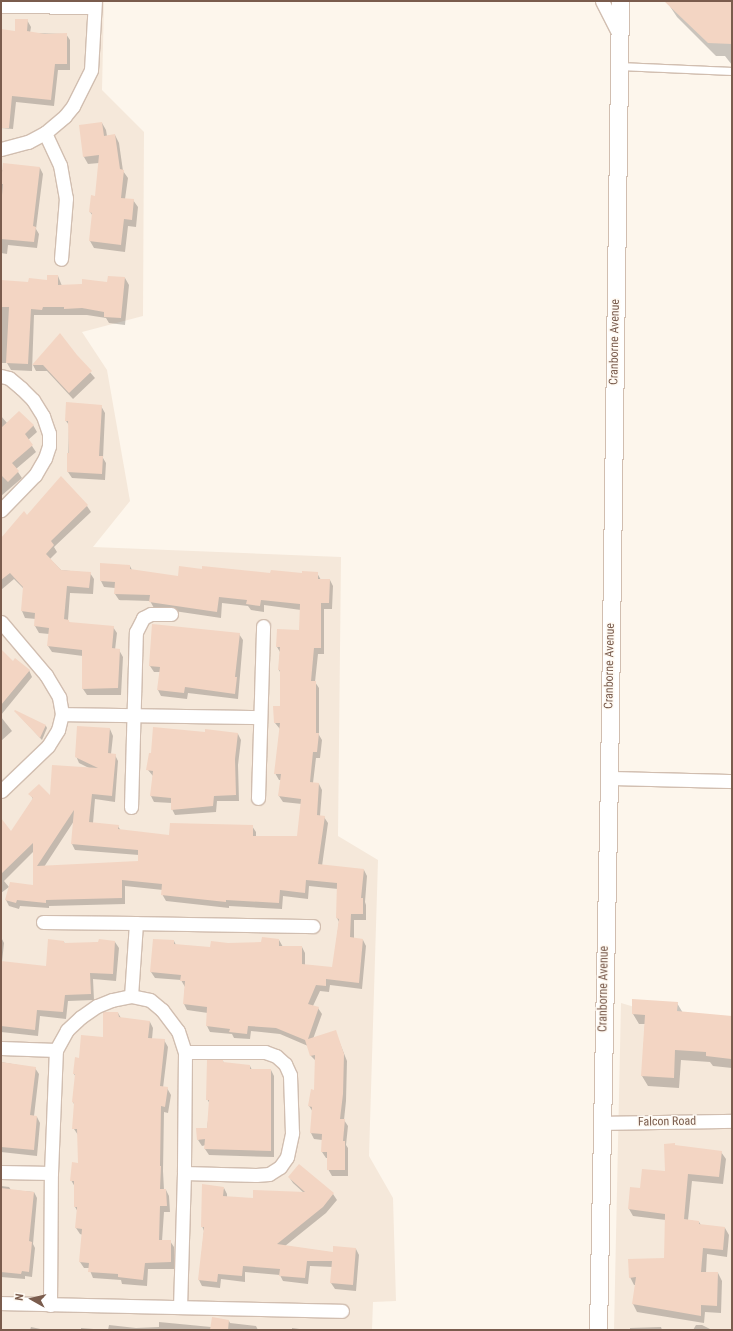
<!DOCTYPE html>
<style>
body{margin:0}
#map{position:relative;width:733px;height:1331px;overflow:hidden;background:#fdf6ec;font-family:"Roboto Condensed",sans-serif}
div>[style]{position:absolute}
.residential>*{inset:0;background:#f5e8da}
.shadow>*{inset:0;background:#0003}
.building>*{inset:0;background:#f3d5c3}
.roads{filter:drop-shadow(1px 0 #d1beb0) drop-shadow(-1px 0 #d1beb0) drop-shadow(0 1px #d1beb0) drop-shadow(0 -1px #d1beb0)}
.service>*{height:7px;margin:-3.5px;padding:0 3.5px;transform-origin:3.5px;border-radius:3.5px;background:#fff}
.minor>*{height:13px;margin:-6.5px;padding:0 6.5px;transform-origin:6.5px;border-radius:6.5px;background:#fff}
.tertiary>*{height:17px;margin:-8.5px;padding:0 8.5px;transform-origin:8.5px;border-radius:8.5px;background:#fff}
span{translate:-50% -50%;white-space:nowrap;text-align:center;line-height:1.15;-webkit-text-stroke:3px #fffaf3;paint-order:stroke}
.street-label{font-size:12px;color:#7a5c4d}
.frame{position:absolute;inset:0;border:2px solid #7a5c4d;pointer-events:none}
.north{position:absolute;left:12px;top:1279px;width:40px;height:40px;-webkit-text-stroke:3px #fffaf3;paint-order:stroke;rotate:278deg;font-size:11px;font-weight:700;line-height:16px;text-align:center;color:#7a5c4d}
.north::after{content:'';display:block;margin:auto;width:14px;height:18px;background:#7a5c4d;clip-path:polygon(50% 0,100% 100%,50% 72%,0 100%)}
</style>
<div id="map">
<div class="residential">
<i style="clip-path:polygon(1px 1px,104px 1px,102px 90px,144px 132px,143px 316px,82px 332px,107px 370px,130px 501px,93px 547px,341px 557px,338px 836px,378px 860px,369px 1156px,393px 1198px,396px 1301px,373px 1302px,372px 1330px,1px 1330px)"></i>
<i style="clip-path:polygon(621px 1003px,732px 1036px,732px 1330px,614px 1330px)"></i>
</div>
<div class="shadow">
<i style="clip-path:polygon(673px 1px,732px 1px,732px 65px,725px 56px,716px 56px,677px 17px,669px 5px)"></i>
<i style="clip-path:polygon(27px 20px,31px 27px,30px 33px,66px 34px,70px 40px,70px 70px,58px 70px,54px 106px,16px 102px,13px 129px,1px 128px,1px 30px,16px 32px)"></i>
<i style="clip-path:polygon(102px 123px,106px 130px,107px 136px,115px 135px,119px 143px,123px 171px,128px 178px,125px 199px,133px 200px,138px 207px,136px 227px,128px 226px,125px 252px,94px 248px,90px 241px,93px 216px,90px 212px,96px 197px,99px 163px,88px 164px,84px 157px,80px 126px)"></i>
<i style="clip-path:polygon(40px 168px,43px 174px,36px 229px,39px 234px,37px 248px,8px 245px,7px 254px,1px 253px,1px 170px)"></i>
<i style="clip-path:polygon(58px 276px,62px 286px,108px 283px,125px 278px,129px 285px,125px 325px,109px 323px,106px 318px,87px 315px,34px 315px,32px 371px,11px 370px,7px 363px,1px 363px,1px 281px,29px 283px,48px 281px)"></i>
<i style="clip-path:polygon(76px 356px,95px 378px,73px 399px,47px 371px,36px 371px,33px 365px)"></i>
<i style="clip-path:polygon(101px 406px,105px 413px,103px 458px,106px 463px,105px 480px,72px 478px,68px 472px,69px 425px,66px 421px)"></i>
<i style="clip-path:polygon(1px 416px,7px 423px,33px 425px,37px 432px,28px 440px,36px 452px,16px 469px,22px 478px,1px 496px)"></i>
<i style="clip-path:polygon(87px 506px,91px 512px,54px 547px,57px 552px,50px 559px,61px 570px,90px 573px,94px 579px,93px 594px,70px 593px,68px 620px,70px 623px,113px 627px,117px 633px,115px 650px,119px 650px,123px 657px,121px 695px,87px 695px,83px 689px,83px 656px,52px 652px,48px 646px,49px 634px,39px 633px,35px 626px,36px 619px,25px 618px,22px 611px,24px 589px,14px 579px,1px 590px,1px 540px,27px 516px)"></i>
<i style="clip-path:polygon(evenodd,130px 566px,132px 570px,179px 578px,317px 573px,321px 580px,330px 580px,333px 586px,332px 609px,324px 609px,324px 654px,318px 654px,315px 682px,319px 688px,319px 735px,322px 740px,320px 758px,316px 758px,313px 783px,319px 784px,322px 790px,320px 816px,324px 817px,328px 823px,322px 866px,364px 870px,367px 876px,365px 902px,366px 905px,366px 920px,354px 920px,354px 939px,363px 940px,366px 946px,362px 989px,330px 985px,329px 992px,320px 991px,313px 1006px,318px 1008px,322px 1014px,313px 1039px,335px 1031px,347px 1061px,346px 1101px,344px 1120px,348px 1126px,346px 1145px,348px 1148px,348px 1176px,332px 1176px,328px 1169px,328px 1158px,326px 1158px,322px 1152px,322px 1140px,314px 1139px,311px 1133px,313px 1112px,309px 1106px,315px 1091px,316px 1061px,311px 1056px,308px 1046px,280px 1034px,251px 1031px,250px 1039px,234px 1038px,232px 1034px,210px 1032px,207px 1026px,208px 1013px,187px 1010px,184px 1004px,185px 987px,181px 980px,155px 978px,151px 972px,174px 941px,176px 945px,211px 948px,228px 944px,262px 943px,279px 940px,283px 947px,302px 947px,305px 953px,305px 965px,333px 968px,339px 922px,337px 918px,338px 889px,309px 886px,308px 899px,283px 896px,282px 909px,229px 906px,229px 908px,166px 901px,162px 894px,163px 890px,125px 886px,125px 904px,49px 906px,49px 908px,20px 906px,19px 909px,9px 906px,6px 900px,34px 886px,34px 851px,4px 881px,9px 887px,1px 893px,1px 828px,11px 833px,33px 799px,30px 794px,51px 797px,91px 769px,79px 763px,76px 756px,110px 729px,113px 736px,111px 754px,115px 755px,118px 761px,115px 802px,95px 799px,93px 823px,118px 826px,121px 831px,170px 836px,252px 826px,256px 832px,256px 837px,298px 837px,302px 804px,283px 802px,279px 796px,281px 780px,279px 780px,275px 773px,280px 729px,275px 723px,281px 707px,281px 674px,279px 670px,280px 652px,277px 647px,300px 631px,301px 610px,264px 605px,264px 612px,251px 610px,248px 606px,222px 603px,221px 618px,154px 608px,150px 601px,119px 600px,115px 594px,115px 588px,104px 587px,101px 581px,130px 566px,74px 821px,72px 844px,75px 850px,139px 855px,139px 862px,44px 867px,74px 821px)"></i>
<i style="clip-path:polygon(239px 634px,243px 640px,238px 699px,188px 693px,187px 699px,161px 696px,158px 690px,160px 672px,154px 672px,150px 666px)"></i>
<i style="clip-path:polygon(1px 651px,13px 663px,29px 670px,32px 677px,1px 715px)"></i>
<i style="clip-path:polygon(17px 713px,46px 726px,47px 728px,42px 740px)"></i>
<i style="clip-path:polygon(1px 717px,12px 731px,1px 741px)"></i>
<i style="clip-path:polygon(206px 733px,238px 734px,241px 740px,238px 765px,239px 801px,217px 801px,216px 812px,175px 815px,172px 809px,172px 803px,154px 802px,151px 796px,153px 776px,148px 770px)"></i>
<i style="clip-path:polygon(1px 937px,4px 943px,2px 962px,47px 967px,64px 942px,65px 944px,115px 942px,119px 948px,116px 981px,93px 979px,94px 1000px,68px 1001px,66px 1019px,40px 1016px,38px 1036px,1px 1032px)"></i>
<i style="clip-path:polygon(677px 1003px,683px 1013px,732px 1017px,732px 1068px,713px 1066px,710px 1062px,681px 1060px,679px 1088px,648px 1086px,642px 1076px,645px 1024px,639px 1024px,633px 1014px)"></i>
<i style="clip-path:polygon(118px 1013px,121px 1018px,150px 1022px,153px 1028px,152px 1039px,164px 1040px,168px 1047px,163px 1088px,167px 1088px,171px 1095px,168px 1113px,164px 1112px,163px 1171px,164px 1190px,166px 1190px,169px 1196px,170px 1212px,164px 1212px,162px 1241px,170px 1241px,174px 1247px,174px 1269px,148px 1269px,147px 1286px,122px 1284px,121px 1280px,93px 1278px,89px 1268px,84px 1268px,80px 1262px,83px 1235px,80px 1234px,76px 1228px,78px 1212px,75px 1207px,75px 1187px,71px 1180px,79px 1164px,78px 1135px,74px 1129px,75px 1106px,73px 1102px,76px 1077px,74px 1074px,80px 1059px,104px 1039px)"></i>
<i style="clip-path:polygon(223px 1061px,224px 1063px,250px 1066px,252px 1070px,271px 1070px,274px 1076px,274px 1157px,209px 1155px,205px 1149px,206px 1145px,202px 1146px,198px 1140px,207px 1129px,210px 1104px,207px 1099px)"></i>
<i style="clip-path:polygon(1px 1062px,35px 1068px,39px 1074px,34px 1116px,37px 1117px,40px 1123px,37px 1156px,1px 1152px)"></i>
<i style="clip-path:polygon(676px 1147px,721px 1152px,726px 1159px,723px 1184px,692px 1181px,688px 1220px,699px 1222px,701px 1225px,725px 1228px,729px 1235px,727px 1257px,707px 1254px,706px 1273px,718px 1273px,722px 1281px,721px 1313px,705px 1312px,704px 1323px,637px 1312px,633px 1304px,636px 1285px,634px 1285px,630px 1277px,665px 1259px,666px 1220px,633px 1216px,629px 1209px,641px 1189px,666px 1172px)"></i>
<i style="clip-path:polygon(289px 1177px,333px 1194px,337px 1200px,326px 1213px,285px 1246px,334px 1253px,356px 1249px,359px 1255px,356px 1291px,335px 1289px,331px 1283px,333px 1267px,310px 1266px,308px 1284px,283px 1281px,280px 1275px,245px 1272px,245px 1282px,221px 1279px,220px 1288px,202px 1286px,199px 1280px,204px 1231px,202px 1226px,224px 1188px,227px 1194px,227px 1198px,254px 1200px,304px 1193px,293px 1183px)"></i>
<i style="clip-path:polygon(1px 1186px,9px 1187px,11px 1190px,34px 1192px,37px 1198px,33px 1244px,35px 1248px,32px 1277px,25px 1276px,25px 1279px,1px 1277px)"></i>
<i style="clip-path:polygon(229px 1321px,230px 1323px,256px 1326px,258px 1330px,108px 1330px,109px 1325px,136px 1328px,159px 1327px,159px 1322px,211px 1327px)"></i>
<i style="clip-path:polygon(696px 1325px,702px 1325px,712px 1330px,693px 1330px)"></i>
<i style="clip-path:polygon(31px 1327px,45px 1330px,30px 1330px)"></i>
<i style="clip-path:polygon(661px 1327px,662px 1330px,630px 1330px,630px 1328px)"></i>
<i style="clip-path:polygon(81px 1328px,106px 1330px,81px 1330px)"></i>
<i style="clip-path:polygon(292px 1328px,307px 1330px,292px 1330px)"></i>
</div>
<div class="building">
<i style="clip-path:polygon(664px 1px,732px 1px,732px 44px,708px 43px)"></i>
<i style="clip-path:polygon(15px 19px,28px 19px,27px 31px,45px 34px,67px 33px,67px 64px,55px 64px,51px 100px,12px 96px,9px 128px,1px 128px,1px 29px,15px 31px)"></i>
<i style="clip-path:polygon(102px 122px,104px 136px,115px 134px,120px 169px,124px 170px,121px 198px,134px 199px,132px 220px,124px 219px,121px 245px,89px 241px,92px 213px,89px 212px,91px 195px,95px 196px,99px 155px,83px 157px,79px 125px)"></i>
<i style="clip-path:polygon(3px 163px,40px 167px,33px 226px,36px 227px,34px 242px,1px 239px,1px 206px,3px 184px,1px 184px,1px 182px)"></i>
<i style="clip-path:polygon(47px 275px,58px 275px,58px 285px,82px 284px,82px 279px,107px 282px,108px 276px,125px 277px,121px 318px,104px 317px,104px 312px,82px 308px,64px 309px,64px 307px,43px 307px,42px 310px,31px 309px,28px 364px,6px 363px,9px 307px,1px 307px,1px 280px,28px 282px,29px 278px,47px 280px)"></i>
<i style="clip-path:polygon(60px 333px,77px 355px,92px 371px,69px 393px,43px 365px,32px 365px)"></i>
<i style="clip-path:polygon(66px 402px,102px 405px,99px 456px,103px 456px,102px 474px,67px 472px,67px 453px,69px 453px,68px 421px,65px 421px)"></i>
<i style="clip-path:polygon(19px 411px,34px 425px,25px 434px,33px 445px,12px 463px,19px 471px,8px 482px,1px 475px,1px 428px)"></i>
<i style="clip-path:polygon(61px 476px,88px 505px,51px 541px,54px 545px,46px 554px,61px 570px,91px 572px,89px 588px,67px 586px,64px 619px,69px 620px,69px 622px,114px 626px,112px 648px,120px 649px,118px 688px,82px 689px,82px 650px,47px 646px,49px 628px,34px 626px,35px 613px,21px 611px,23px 587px,10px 573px,1px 580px,1px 538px,24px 511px,27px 515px)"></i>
<i style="clip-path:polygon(evenodd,100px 563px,130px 565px,130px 569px,178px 576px,179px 566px,202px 569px,202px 566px,270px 573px,271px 570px,302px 573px,302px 571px,318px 572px,318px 579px,330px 579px,329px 603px,321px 603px,321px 648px,314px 648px,311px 681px,316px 681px,316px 733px,319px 733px,317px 752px,313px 752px,310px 782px,319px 783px,317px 815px,325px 816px,318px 864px,364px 869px,361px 898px,363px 898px,363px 914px,351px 914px,350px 937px,363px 939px,359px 983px,326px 979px,326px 986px,316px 985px,308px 1004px,319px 1007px,308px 1039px,336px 1030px,344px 1054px,343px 1094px,340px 1119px,345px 1119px,343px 1141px,345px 1141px,345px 1170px,327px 1170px,327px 1152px,321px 1152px,322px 1134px,310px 1133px,312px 1107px,308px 1106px,311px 1089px,314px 1090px,315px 1055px,310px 1056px,305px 1040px,276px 1028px,248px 1026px,247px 1034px,229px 1032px,230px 1029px,206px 1026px,207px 1007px,183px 1004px,185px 981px,180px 981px,181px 975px,150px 972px,153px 939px,174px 940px,174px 944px,210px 947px,211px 941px,228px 943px,261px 942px,262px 937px,279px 939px,279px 946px,302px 946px,302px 964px,332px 967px,339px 919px,336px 918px,337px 883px,306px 880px,305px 893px,280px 890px,279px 903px,226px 900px,226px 902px,161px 895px,162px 884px,122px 880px,122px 898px,46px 900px,46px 903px,17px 900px,16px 903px,5px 900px,10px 882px,33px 885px,33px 843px,1px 874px,1px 818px,11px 831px,33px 798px,28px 794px,39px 784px,50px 795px,52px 765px,98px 768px,75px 757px,77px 726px,110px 728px,108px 753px,116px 754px,112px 796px,92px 794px,89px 822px,119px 825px,118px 829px,169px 835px,170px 823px,253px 825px,253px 836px,297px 836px,301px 799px,278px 796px,281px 774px,274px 774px,280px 723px,274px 723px,273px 706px,280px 706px,280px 670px,278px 670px,280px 647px,276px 647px,277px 629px,299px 630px,300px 604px,261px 600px,260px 606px,246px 604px,247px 600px,219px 597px,217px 612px,149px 602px,150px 595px,114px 594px,115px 582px,100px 581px,100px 563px,74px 810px,71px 844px,138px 850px,138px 861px,37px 866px,74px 810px)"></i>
<i style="clip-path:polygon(152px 624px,240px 633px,235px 677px,237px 677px,235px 694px,185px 687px,184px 693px,157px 690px,160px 667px,149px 666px)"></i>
<i style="clip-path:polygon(1px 649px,13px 661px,15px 658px,30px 670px,1px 705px)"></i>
<i style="clip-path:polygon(15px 710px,46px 725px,40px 738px,14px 711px)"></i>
<i style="clip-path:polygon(153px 727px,205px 732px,205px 729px,238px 733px,235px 759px,236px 795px,214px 796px,213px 806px,171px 810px,171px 798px,150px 796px,153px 771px,146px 770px,149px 753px,151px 753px)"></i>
<i style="clip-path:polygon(48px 939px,64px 941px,64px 943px,98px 942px,99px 939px,115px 941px,113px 974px,90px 973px,91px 994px,65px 995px,63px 1012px,37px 1010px,35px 1030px,1px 1026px,1px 961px,46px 966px)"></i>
<i style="clip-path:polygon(632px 999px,678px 1002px,677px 1011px,732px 1016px,731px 1059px,706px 1056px,706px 1052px,675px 1050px,674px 1078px,641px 1076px,645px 1015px,632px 1014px)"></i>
<i style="clip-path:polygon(103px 1012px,118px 1012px,119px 1017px,150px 1021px,148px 1038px,165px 1039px,160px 1086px,168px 1087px,165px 1107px,161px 1106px,160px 1166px,161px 1166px,160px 1189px,166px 1189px,167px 1206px,160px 1206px,159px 1240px,171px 1240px,171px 1262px,145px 1263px,143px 1280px,118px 1277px,118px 1274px,88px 1272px,89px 1263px,79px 1262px,82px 1229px,75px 1228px,77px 1207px,74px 1207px,74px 1181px,70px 1181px,72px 1162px,78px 1163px,77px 1129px,72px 1129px,74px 1103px,72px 1102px,75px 1074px,73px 1074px,75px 1057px,79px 1058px,81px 1035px,103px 1037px)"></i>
<i style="clip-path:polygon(207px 1060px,223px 1060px,223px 1062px,250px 1065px,250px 1069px,271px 1069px,271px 1151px,204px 1149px,205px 1139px,197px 1140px,196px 1128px,207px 1128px,209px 1100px,206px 1100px)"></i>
<i style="clip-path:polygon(1px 1062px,36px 1067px,30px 1115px,37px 1116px,34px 1150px,1px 1147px)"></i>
<i style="clip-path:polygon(675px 1143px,675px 1145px,722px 1151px,719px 1177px,688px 1174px,684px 1219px,699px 1221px,699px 1224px,725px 1227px,723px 1250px,703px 1248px,701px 1272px,718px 1272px,717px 1306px,701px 1305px,701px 1316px,632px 1304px,636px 1277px,629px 1278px,628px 1259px,664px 1258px,665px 1214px,628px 1209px,630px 1187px,640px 1188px,642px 1169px,665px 1171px,664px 1144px)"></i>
<i style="clip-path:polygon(299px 1164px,334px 1193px,323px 1207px,277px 1244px,333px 1252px,333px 1246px,356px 1248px,353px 1285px,330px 1283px,332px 1261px,307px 1261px,305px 1278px,279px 1276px,280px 1269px,243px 1266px,242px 1276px,218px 1274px,217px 1282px,198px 1280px,204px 1227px,201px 1227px,202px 1184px,224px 1187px,223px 1196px,253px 1198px,253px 1190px,305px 1192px,288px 1177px)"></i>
<i style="clip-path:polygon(1px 1188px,34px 1192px,29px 1241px,32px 1242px,29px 1272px,22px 1271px,21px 1274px,1px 1272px)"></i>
<i style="clip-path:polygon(212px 1317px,229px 1320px,228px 1330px,210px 1330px)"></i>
</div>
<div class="roads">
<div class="service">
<i style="left:619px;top:66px;width:113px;rotate:2.5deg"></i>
</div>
<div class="minor">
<i style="left:602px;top:1px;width:37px;rotate:63deg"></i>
<i style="left:1px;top:6px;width:93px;rotate:0.6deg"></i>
<i style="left:45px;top:133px;width:35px;rotate:65deg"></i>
<i style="left:60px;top:165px;width:34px;rotate:80deg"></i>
<i style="left:66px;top:198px;width:61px;rotate:94.7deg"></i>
<i style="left:1px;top:149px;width:28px;rotate:-15deg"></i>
<i style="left:28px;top:142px;width:19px;rotate:-28deg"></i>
<i style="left:45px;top:133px;width:26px;rotate:-40deg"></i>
<i style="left:65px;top:116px;width:13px;rotate:-51deg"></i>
<i style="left:73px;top:106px;width:40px;rotate:-63.4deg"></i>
<i style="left:91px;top:70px;width:69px;rotate:-86.7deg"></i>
<i style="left:1px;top:376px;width:8px;rotate:14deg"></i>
<i style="left:9px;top:378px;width:16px;rotate:40deg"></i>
<i style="left:21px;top:388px;width:17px;rotate:45deg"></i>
<i style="left:33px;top:400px;width:19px;rotate:58deg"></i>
<i style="left:43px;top:416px;width:18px;rotate:71deg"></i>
<i style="left:49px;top:433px;width:13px;rotate:90deg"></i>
<i style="left:49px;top:446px;width:13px;rotate:108deg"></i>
<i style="left:45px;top:458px;width:20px;rotate:120deg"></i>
<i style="left:35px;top:475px;width:49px;rotate:134.2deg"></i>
<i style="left:1px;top:622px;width:70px;rotate:49.7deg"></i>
<i style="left:46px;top:675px;width:26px;rotate:59deg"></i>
<i style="left:59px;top:697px;width:17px;rotate:80deg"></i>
<i style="left:62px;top:714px;width:16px;rotate:104deg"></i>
<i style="left:58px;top:730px;width:19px;rotate:122deg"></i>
<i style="left:48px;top:746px;width:65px;rotate:136.2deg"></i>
<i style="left:62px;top:714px;width:198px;rotate:0.9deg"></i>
<i style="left:609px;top:778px;width:123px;rotate:1.4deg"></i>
<i style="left:258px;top:798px;width:172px;rotate:-88.3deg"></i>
<i style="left:131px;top:807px;width:175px;rotate:-88.4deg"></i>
<i style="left:136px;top:632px;width:16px;rotate:-63deg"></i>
<i style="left:143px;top:618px;width:9px;rotate:-27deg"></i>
<i style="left:151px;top:614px;width:20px"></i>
<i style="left:43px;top:922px;width:93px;rotate:0.6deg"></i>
<i style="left:136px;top:923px;width:73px;rotate:93.9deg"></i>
<i style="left:136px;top:923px;width:177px;rotate:1deg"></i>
<i style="left:1px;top:1048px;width:55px;rotate:2.1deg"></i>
<i style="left:602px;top:1123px;width:130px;rotate:-0.9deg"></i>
<i style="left:1px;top:1172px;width:50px;rotate:1.1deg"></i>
<i style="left:184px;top:1173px;width:72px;rotate:1.6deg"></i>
<i style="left:256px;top:1175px;width:13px;rotate:-4deg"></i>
<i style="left:269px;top:1174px;width:13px;rotate:-32deg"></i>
<i style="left:280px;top:1167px;width:12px;rotate:-55deg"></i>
<i style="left:287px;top:1157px;width:25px;rotate:-78deg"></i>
<i style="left:292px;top:1133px;width:58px;rotate:-92deg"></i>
<i style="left:290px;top:1075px;width:12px;rotate:-114deg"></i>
<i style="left:285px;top:1064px;width:12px;rotate:-138deg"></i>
<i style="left:276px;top:1056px;width:12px;rotate:-160deg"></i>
<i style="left:265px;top:1052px;width:80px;rotate:180deg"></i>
<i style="left:1px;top:1303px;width:341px;rotate:1.3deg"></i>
<i style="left:50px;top:1305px;width:132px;rotate:-89.6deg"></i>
<i style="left:51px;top:1173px;width:123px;rotate:-87.7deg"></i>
<i style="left:56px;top:1050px;width:23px;rotate:-61deg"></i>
<i style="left:67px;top:1030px;width:19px;rotate:-43deg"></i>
<i style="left:81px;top:1017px;width:19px;rotate:-35deg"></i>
<i style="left:97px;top:1006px;width:16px;rotate:-22deg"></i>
<i style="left:112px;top:1000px;width:19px;rotate:-12deg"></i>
<i style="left:131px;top:996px;width:19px;rotate:12deg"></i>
<i style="left:150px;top:1000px;width:16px;rotate:40deg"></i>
<i style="left:162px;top:1010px;width:26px;rotate:53deg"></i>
<i style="left:178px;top:1031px;width:22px;rotate:72deg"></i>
<i style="left:185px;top:1052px;width:121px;rotate:90.5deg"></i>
<i style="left:184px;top:1173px;width:134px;rotate:91.7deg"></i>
</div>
<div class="tertiary">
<i style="left:598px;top:1330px;width:552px;rotate:-88.86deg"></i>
<i style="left:609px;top:778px;width:777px;rotate:-89.19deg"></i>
</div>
</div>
<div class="street-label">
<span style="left:615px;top:342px;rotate:-89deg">Cranborne Avenue</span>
<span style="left:610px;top:666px;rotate:-89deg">Cranborne Avenue</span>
<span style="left:604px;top:989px;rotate:-89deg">Cranborne Avenue</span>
<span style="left:667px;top:1122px;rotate:-1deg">Falcon Road</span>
</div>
<div class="frame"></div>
<div class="north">N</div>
</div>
